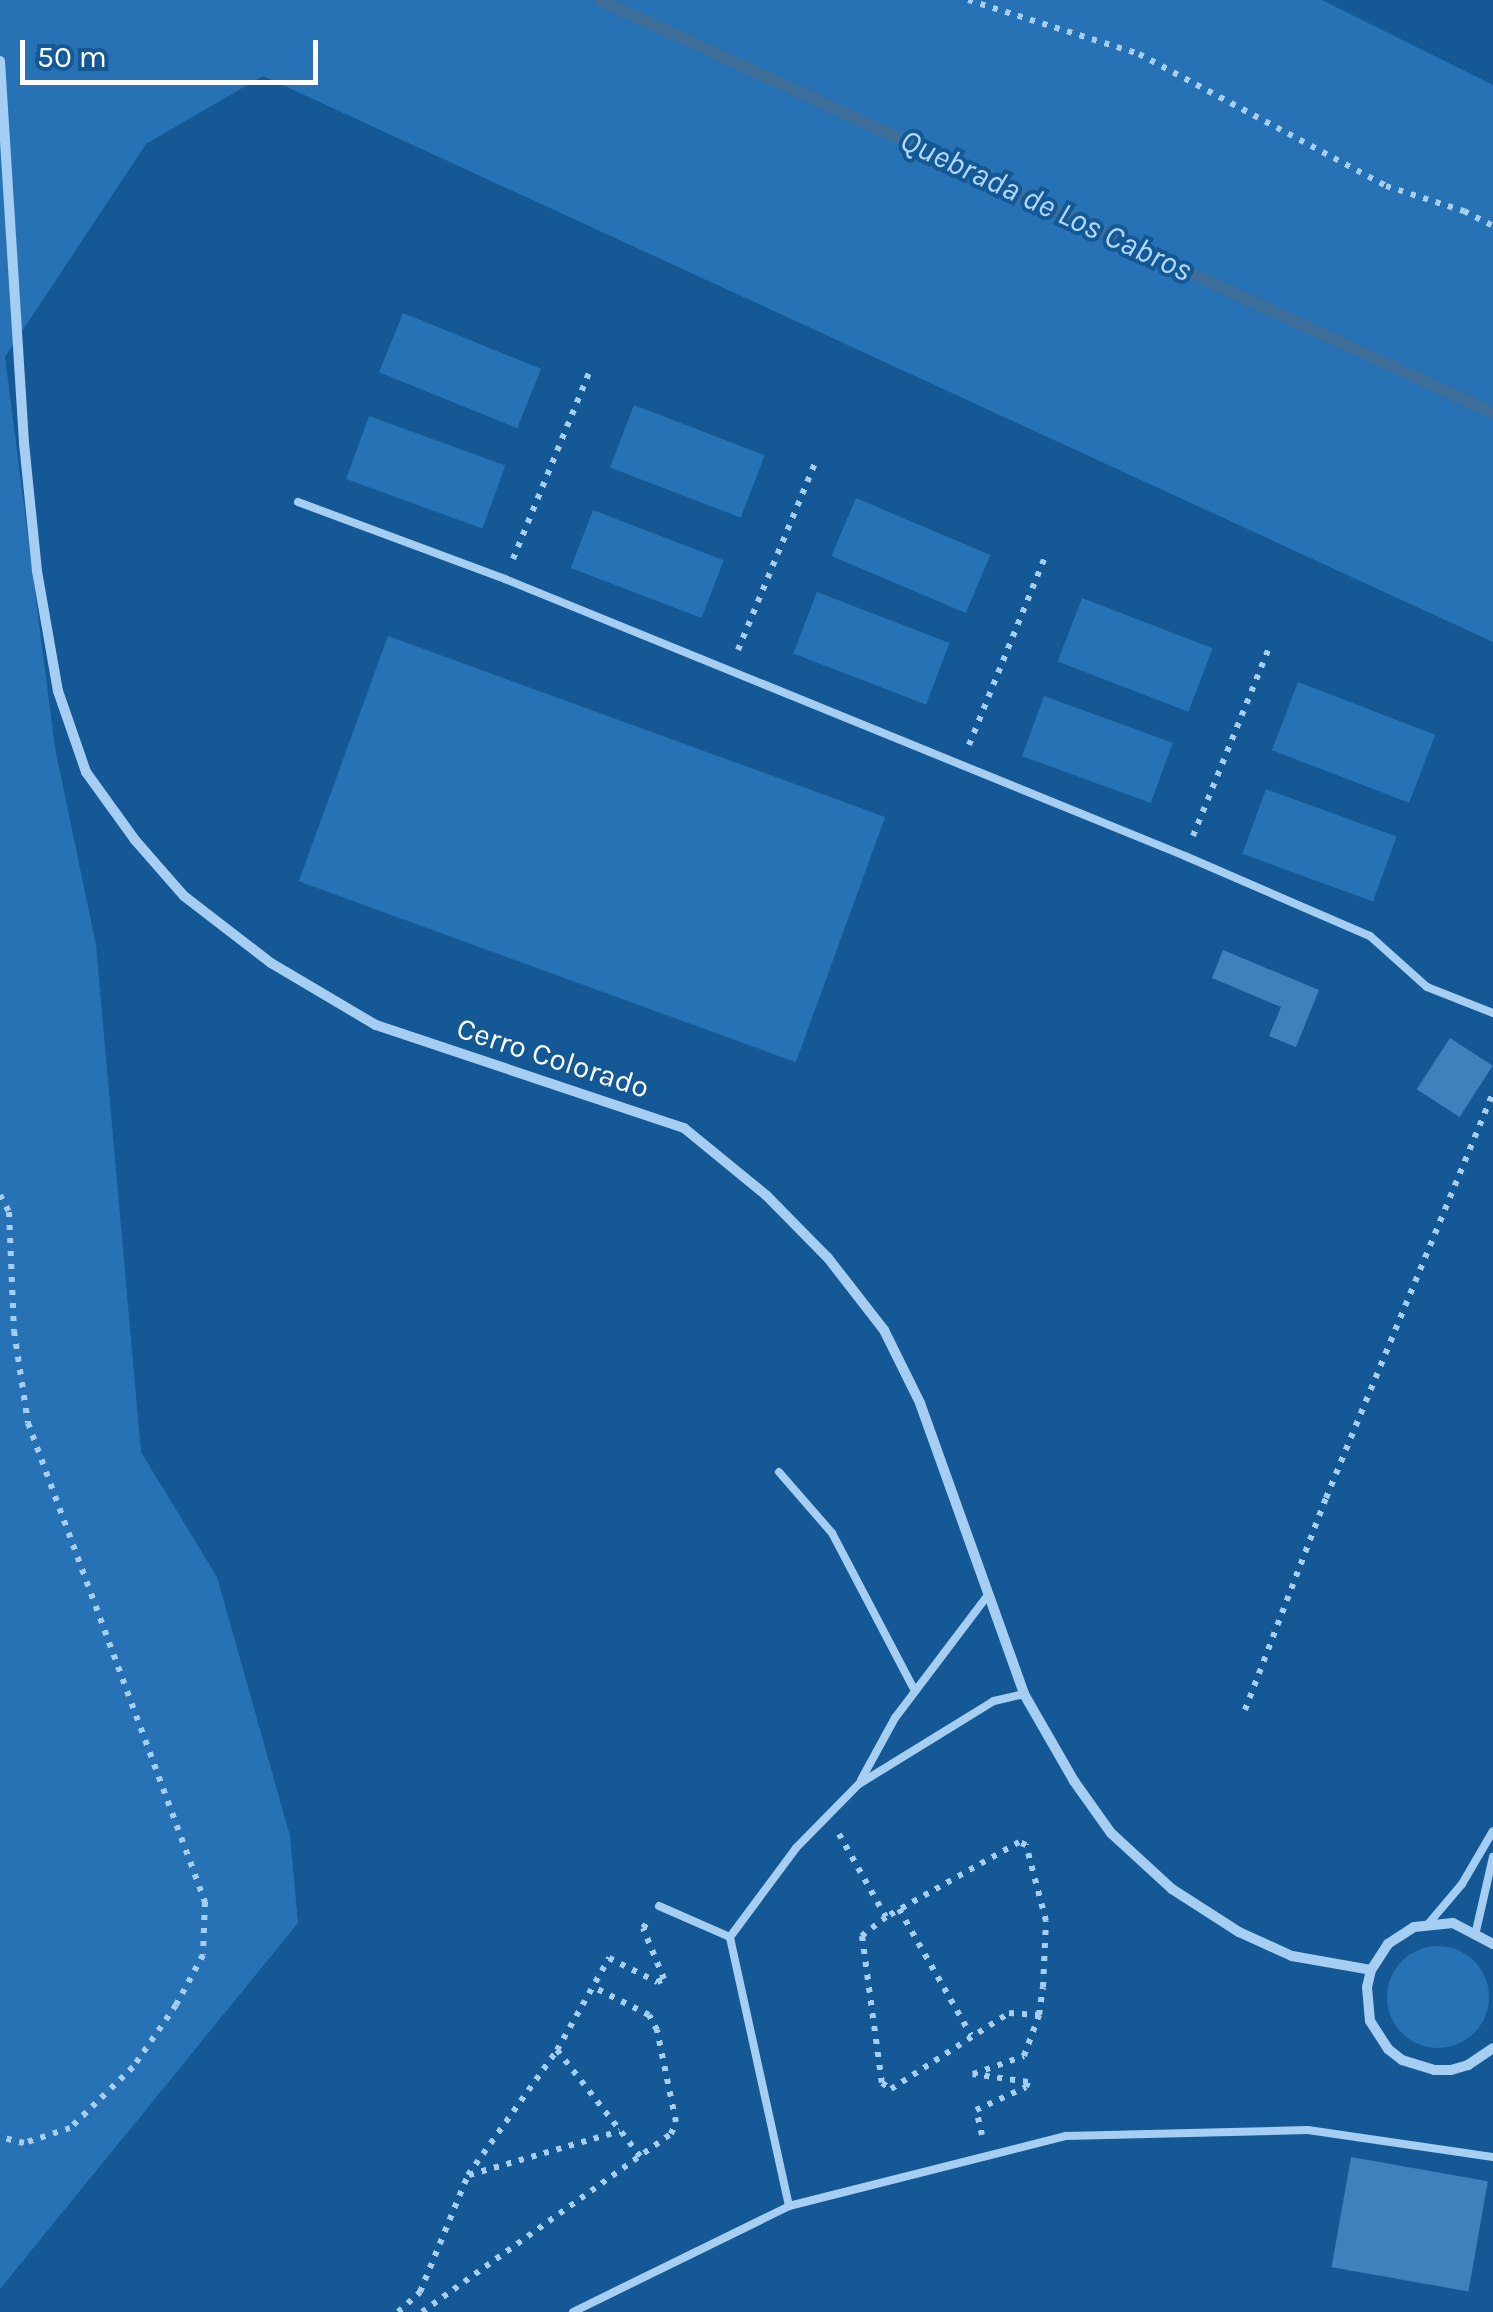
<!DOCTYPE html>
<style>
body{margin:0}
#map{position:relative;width:1493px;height:2312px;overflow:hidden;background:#145895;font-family:Karla,sans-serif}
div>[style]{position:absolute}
.green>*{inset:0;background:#2772b4;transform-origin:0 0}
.round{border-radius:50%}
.stream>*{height:12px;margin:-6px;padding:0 6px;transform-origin:6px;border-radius:6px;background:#3e6e9a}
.building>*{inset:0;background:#3d81bd;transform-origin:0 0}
.path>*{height:6px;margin-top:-3px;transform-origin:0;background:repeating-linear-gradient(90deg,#a5cef2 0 5px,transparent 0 13px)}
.service>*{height:8px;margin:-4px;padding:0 4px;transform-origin:4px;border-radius:4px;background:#a5cef2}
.minor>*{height:10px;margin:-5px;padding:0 5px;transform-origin:5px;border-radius:5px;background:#a5cef2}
span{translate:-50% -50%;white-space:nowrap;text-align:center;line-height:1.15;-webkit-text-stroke:8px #145895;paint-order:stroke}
.street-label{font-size:30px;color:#fff}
.water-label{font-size:32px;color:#b1d8f9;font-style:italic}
.scale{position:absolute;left:20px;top:40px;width:298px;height:45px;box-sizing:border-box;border:5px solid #fff;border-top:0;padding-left:12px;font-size:30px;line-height:35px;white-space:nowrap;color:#fff;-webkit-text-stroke:8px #145895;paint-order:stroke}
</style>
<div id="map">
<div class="green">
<i style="clip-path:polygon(0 0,1322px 0,1493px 85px,1493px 642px,263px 76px,146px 144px,5px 357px,55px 748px,96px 945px,141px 1452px,217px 1577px,290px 1836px,298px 1923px,0 2289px)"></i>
<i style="left:403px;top:313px;width:149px;height:64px;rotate:22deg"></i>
<i style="left:634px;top:405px;width:140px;height:67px;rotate:21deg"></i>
<i style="left:369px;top:416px;width:145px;height:67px;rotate:20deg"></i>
<i style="left:856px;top:498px;width:146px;height:63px;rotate:23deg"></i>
<i style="left:593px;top:510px;width:140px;height:62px;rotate:21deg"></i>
<i style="left:817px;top:592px;width:142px;height:66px;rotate:21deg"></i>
<i style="left:1082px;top:598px;width:140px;height:68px;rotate:21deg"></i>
<i style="left:388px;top:636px;width:529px;height:261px;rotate:20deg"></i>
<i style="left:1298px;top:682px;width:147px;height:73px;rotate:21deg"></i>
<i style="left:1044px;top:696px;width:137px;height:64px;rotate:20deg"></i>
<i style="left:1266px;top:789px;width:139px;height:69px;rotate:20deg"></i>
<i class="round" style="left:1387px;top:1946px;width:102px;height:102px"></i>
</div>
<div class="stream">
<i style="left:600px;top:0;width:984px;rotate:24.82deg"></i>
</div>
<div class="building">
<i style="clip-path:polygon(1223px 950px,1319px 990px,1296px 1047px,1269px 1036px,1281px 1007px,1212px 978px)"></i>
<i style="left:1450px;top:1038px;width:51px;height:61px;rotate:33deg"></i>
<i style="left:1351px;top:2157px;width:139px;height:112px;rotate:10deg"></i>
</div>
<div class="path">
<i style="left:968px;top:0;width:179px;rotate:17.5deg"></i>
<i style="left:1139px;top:54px;width:280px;rotate:28.1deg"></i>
<i style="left:1386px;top:186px;width:82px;rotate:17.8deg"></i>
<i style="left:1464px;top:211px;width:33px;rotate:27deg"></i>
<i style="left:513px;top:559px;width:204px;rotate:-67.8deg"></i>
<i style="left:738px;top:650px;width:204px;rotate:-67.6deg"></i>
<i style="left:969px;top:745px;width:203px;rotate:-68deg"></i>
<i style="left:1193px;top:836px;width:201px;rotate:-68deg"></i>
<i style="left:0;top:1195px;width:19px;rotate:62deg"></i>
<i style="left:9px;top:1212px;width:119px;rotate:87.6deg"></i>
<i style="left:14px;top:1331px;width:93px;rotate:81.3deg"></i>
<i style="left:28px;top:1423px;width:511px;rotate:69.72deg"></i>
<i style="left:205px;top:1902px;width:53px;rotate:92.2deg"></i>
<i style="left:203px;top:1955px;width:57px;rotate:118.4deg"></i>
<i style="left:176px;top:2005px;width:75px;rotate:124.7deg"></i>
<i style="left:133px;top:2067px;width:88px;rotate:135.9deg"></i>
<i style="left:70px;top:2128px;width:48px;rotate:161.9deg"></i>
<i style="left:24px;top:2143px;width:25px;rotate:-166deg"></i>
<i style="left:1245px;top:1710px;width:227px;rotate:-69.1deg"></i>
<i style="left:1326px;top:1498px;width:438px;rotate:-67.6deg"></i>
<i style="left:839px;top:1834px;width:95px;rotate:60.5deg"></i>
<i style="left:899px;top:1909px;width:145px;rotate:60.3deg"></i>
<i style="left:557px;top:2050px;width:135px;rotate:51.9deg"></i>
<i style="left:982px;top:2135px;width:26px;rotate:-103deg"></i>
<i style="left:976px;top:2110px;width:55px;rotate:-24.7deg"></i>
<i style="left:1026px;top:2087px;width:5px;rotate:-68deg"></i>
<i style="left:1028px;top:2082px;width:56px;rotate:-171.7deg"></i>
<i style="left:973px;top:2074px;width:54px;rotate:-19.4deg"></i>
<i style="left:1024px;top:2056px;width:44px;rotate:-69.9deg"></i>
<i style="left:1039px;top:2015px;width:28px;rotate:-82deg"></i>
<i style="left:1043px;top:1987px;width:66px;rotate:-87.4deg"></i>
<i style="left:1046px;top:1921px;width:79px;rotate:-104.7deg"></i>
<i style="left:1026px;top:1845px;width:8px;rotate:-157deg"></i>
<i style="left:1019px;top:1842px;width:153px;rotate:150.6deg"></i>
<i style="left:886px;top:1917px;width:31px;rotate:142deg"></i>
<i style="left:862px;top:1936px;width:148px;rotate:82.3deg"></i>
<i style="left:882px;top:2083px;width:11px;rotate:34deg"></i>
<i style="left:891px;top:2089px;width:140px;rotate:-32.8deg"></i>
<i style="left:1009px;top:2013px;width:30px;rotate:4deg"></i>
<i style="left:469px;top:2175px;width:157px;rotate:-16.2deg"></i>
<i style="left:398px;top:2312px;width:30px;rotate:-42deg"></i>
<i style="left:420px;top:2292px;width:126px;rotate:-67.7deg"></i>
<i style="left:468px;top:2175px;width:153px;rotate:-54.5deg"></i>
<i style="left:557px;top:2050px;width:106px;rotate:-60.5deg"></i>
<i style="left:609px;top:1958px;width:54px;rotate:26.6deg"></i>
<i style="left:657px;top:1982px;width:8px;rotate:-23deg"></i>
<i style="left:664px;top:1979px;width:55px;rotate:-112.4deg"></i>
<i style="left:643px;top:1928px;width:6px;rotate:-51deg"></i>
<i style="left:422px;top:2312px;width:306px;rotate:-35.6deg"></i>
<i style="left:671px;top:2134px;width:13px;rotate:-67deg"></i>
<i style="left:676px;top:2122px;width:94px;rotate:-101.7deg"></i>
<i style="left:657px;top:2030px;width:17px;rotate:-118deg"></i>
<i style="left:649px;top:2015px;width:63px;rotate:-153.4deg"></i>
</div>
<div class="service">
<i style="left:298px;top:502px;width:221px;rotate:20.4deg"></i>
<i style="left:505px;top:579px;width:734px;rotate:22.16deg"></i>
<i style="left:1185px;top:856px;width:202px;rotate:23.4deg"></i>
<i style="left:1370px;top:936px;width:76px;rotate:41.8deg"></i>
<i style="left:1427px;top:987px;width:71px;rotate:21.5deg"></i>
<i style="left:779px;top:1472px;width:81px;rotate:49deg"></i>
<i style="left:832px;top:1533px;width:178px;rotate:62.3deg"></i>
<i style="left:861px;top:1780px;width:71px;rotate:-61.3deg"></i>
<i style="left:895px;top:1718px;width:154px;rotate:-52.9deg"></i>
<i style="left:659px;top:1906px;width:77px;rotate:23.6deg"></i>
<i style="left:1429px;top:1923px;width:51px;rotate:-49.8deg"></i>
<i style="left:1462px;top:1884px;width:61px;rotate:-59.7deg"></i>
<i style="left:1476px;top:1931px;width:76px;rotate:-77.1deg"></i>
<i style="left:789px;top:2206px;width:275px;rotate:-102.4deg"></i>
<i style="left:730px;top:1937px;width:111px;rotate:-53.4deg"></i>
<i style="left:796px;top:1848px;width:90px;rotate:-45.5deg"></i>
<i style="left:859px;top:1784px;width:158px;rotate:-31.6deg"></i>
<i style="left:994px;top:1701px;width:31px;rotate:-13deg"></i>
<i style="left:573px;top:2312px;width:241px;rotate:-26.1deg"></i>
<i style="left:789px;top:2206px;width:286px;rotate:-14.2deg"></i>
<i style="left:1066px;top:2136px;width:242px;rotate:-1.4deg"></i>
<i style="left:1308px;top:2130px;width:187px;rotate:8.3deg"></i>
</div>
<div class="minor">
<i style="left:0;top:61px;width:383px;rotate:86.4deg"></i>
<i style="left:24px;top:443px;width:129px;rotate:84.2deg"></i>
<i style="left:37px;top:571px;width:122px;rotate:80.1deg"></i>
<i style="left:58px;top:691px;width:86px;rotate:70.9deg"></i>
<i style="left:86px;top:772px;width:84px;rotate:54.2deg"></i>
<i style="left:135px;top:840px;width:74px;rotate:48.8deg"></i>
<i style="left:184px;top:896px;width:110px;rotate:37.6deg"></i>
<i style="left:271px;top:963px;width:122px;rotate:30.6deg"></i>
<i style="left:376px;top:1025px;width:325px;rotate:18.5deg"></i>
<i style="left:684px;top:1128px;width:106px;rotate:39.3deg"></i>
<i style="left:766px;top:1195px;width:88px;rotate:45.5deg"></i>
<i style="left:828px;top:1258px;width:91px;rotate:52.1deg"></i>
<i style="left:884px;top:1330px;width:81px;rotate:63.7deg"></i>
<i style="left:920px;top:1403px;width:309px;rotate:70.3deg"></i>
<i style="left:1024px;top:1694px;width:100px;rotate:60.1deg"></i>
<i style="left:1074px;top:1781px;width:64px;rotate:54.6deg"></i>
<i style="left:1111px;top:1833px;width:83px;rotate:42.6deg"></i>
<i style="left:1172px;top:1889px;width:80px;rotate:32.7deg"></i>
<i style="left:1239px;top:1932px;width:58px;rotate:24.4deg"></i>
<i style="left:1292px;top:1956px;width:80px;rotate:10deg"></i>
<i style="left:1493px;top:1944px;width:45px;rotate:-152.3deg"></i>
<i style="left:1453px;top:1923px;width:39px;rotate:174deg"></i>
<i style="left:1414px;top:1927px;width:31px;rotate:147deg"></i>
<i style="left:1388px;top:1944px;width:31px;rotate:123deg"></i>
<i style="left:1371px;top:1970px;width:17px;rotate:103deg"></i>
<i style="left:1367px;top:1987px;width:34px;rotate:85deg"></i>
<i style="left:1370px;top:2021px;width:33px;rotate:57deg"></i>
<i style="left:1388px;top:2049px;width:18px;rotate:38deg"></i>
<i style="left:1402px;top:2060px;width:34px;rotate:17deg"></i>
<i style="left:1434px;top:2070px;width:17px"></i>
<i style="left:1451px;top:2070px;width:18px;rotate:-16deg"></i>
<i style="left:1468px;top:2065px;width:30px;rotate:-34deg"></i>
</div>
<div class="street-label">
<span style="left:553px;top:1058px;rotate:18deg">Cerro Colorado</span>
</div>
<div class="water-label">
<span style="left:1046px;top:206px;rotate:25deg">Quebrada de Los Cabros</span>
</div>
<div class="scale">50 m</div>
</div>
